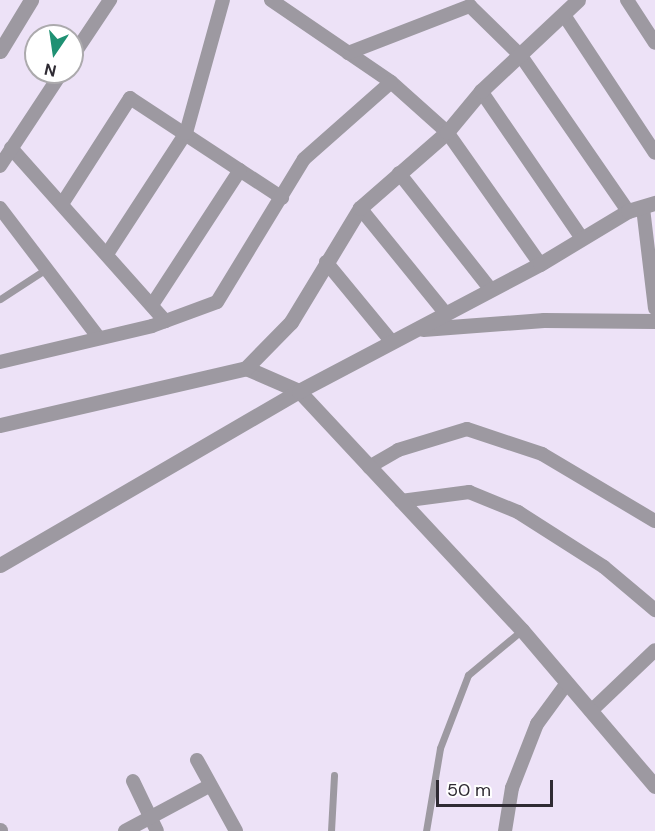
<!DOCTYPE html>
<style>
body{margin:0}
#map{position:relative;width:655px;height:831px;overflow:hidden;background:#ede2f7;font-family:"DM Sans",sans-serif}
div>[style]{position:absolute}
.service>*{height:7px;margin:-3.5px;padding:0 3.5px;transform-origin:3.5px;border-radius:3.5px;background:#9d99a1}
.minor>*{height:14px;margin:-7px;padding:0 7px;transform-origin:7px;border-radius:7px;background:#9d99a1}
.tertiary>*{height:15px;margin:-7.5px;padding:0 7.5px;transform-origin:7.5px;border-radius:7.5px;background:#9d99a1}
span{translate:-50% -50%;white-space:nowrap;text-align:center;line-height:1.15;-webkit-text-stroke:4.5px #fff;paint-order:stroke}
.north{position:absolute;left:24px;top:24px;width:60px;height:60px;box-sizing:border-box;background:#fff;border:2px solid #acaaad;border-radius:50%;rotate:193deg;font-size:16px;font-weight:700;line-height:24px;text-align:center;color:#2f2b33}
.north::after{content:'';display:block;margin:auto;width:21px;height:27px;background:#1f9173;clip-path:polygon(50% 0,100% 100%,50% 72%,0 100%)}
.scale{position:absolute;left:436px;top:780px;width:117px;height:27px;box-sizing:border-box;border:3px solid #2f2b33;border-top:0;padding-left:8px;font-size:18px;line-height:21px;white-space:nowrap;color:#2f2b33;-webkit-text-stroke:4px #fff;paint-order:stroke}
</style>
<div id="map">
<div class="service">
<i style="left:0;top:299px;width:55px;rotate:-33.1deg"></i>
<i style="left:331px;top:831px;width:56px;rotate:-86.9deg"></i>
<i style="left:426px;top:831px;width:84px;rotate:-80.4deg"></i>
<i style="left:440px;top:748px;width:78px;rotate:-69deg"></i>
<i style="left:468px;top:675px;width:70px;rotate:-39.8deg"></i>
</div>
<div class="minor">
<i style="left:271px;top:0;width:145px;rotate:34.3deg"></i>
<i style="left:391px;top:82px;width:75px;rotate:41.8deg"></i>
<i style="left:447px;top:132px;width:161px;rotate:54.8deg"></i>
<i style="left:627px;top:0;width:51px;rotate:56.9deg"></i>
<i style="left:564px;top:15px;width:165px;rotate:56.6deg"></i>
<i style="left:348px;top:53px;width:131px;rotate:-21.1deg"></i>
<i style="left:470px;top:6px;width:71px;rotate:44.4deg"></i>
<i style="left:521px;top:56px;width:188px;rotate:55.4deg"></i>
<i style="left:72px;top:57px;width:69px;rotate:-56.3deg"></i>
<i style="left:481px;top:91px;width:177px;rotate:55.6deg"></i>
<i style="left:11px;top:148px;width:232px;rotate:48.3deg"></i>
<i style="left:0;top:166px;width:113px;rotate:-56.6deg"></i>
<i style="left:399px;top:173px;width:149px;rotate:51.8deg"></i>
<i style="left:62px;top:204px;width:126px;rotate:-57.3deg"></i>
<i style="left:130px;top:98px;width:182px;rotate:33.3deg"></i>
<i style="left:0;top:208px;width:163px;rotate:52.7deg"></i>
<i style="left:360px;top:208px;width:136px;rotate:50.9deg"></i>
<i style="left:643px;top:208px;width:101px;rotate:83.2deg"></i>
<i style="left:107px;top:254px;width:145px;rotate:-56.9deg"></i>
<i style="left:186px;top:133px;width:138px;rotate:-74.5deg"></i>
<i style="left:326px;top:262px;width:104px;rotate:50.5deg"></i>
<i style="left:152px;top:305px;width:161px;rotate:-56.9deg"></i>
<i style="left:0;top:362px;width:156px;rotate:-13.3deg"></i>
<i style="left:152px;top:326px;width:69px;rotate:-20.3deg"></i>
<i style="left:217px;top:302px;width:167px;rotate:-58.7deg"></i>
<i style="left:304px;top:159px;width:116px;rotate:-41.5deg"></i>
<i style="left:369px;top:467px;width:34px;rotate:-30deg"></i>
<i style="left:398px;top:450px;width:72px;rotate:-16.9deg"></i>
<i style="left:467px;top:429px;width:79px;rotate:18.4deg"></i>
<i style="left:542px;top:454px;width:131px;rotate:30.7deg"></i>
<i style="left:401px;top:501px;width:69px;rotate:-7.5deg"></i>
<i style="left:469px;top:492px;width:53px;rotate:22.2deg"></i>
<i style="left:518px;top:512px;width:102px;rotate:32.6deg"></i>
<i style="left:604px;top:567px;width:67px;rotate:40.1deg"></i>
<i style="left:591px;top:711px;width:88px;rotate:-43.6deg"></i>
<i style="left:197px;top:760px;width:81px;rotate:61.2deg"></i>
<i style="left:133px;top:781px;width:55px;rotate:64.4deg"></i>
<i style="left:125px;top:831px;width:95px;rotate:-28.2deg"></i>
<i style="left:505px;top:831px;width:44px;rotate:-80.8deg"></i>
<i style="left:512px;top:788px;width:69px;rotate:-68.7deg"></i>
<i style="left:537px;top:724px;width:51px;rotate:-53.8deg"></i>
</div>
<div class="tertiary">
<i style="left:0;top:51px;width:60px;rotate:-58.7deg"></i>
<i style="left:423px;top:329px;width:121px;rotate:-4.3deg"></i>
<i style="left:544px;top:320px;width:111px;rotate:0.5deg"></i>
<i style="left:246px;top:368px;width:58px;rotate:23.5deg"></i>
<i style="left:299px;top:391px;width:327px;rotate:47deg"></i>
<i style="left:522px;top:630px;width:205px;rotate:49.6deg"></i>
<i style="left:0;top:425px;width:253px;rotate:-13deg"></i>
<i style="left:246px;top:368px;width:64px;rotate:-45.6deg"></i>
<i style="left:291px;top:322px;width:133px;rotate:-58.8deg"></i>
<i style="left:360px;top:208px;width:116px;rotate:-41.1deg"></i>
<i style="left:447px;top:132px;width:53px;rotate:-50.3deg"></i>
<i style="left:481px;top:91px;width:133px;rotate:-43.2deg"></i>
<i style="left:0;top:565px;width:346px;rotate:-30.2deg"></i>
<i style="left:299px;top:391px;width:272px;rotate:-27.8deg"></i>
<i style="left:540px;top:264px;width:103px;rotate:-31.1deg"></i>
<i style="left:628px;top:211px;width:28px;rotate:-17deg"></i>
<i style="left:0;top:830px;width:1px;rotate:90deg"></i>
</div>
<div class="north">N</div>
<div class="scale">50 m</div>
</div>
